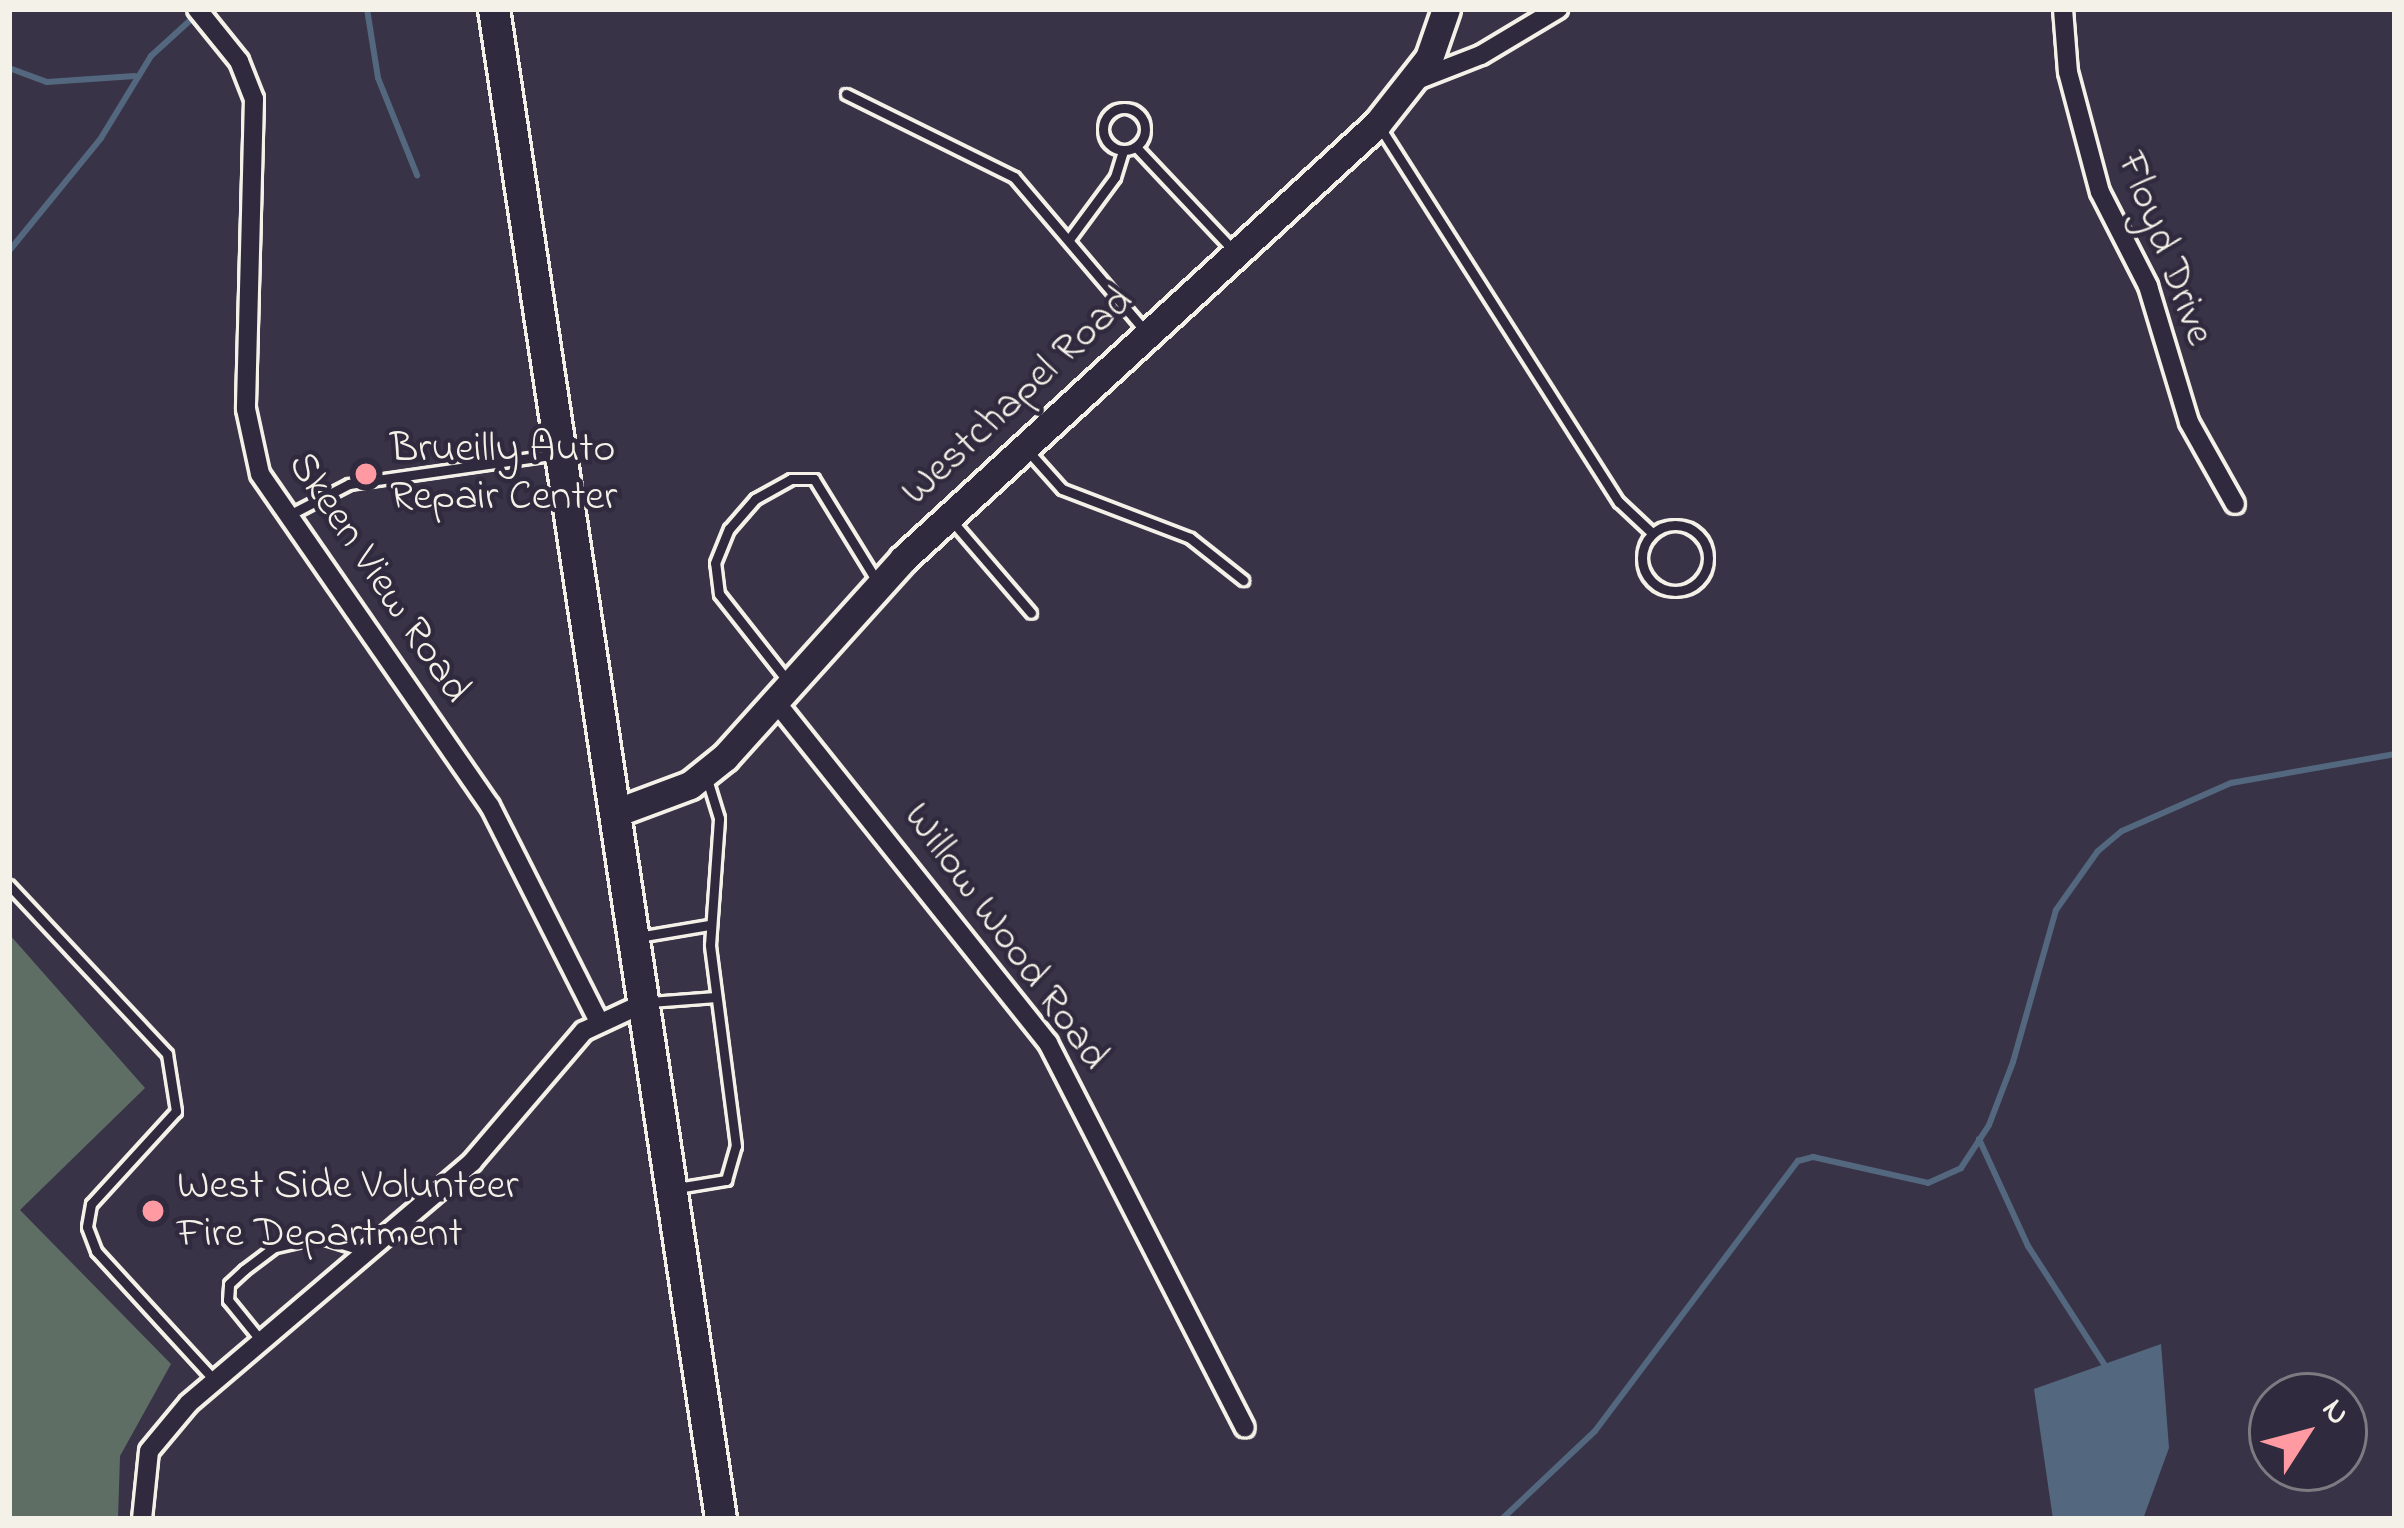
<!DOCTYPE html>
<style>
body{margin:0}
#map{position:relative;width:2404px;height:1528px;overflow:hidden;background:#393348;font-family:"Indie Flower",sans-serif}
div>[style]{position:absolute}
.green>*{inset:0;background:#5f6e64}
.water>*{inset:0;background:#53687e}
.stream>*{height:6px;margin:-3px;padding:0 3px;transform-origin:3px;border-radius:3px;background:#53687e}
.roads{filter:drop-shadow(3px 0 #f4f1e8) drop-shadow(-3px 0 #f4f1e8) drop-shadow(0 3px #f4f1e8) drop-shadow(0 -3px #f4f1e8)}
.lane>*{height:9px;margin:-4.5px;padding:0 4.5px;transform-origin:4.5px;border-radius:4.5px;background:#2f2a3d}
.lane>.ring{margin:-4.5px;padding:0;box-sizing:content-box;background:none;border:9px solid #2f2a3d;border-radius:50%}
.street>*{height:18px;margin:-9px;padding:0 9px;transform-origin:9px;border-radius:9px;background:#2f2a3d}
.secondary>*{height:27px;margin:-13.5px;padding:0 13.5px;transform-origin:13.5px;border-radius:13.5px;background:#2f2a3d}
.primary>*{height:30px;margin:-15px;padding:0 15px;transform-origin:15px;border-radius:15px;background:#2f2a3d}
.dots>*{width:33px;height:33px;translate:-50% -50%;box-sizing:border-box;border:6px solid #2f2a3d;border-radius:50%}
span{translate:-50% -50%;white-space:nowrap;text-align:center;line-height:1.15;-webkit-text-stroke:9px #2f2a3d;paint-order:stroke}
.street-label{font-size:42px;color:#f4f1e8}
.poi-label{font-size:42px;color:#f4f1e8}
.left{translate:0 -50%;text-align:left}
.frame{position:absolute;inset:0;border:12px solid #f4f1e8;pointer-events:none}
.north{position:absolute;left:2248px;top:1372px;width:120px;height:120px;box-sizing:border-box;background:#2f2a3d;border:3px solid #7e7a81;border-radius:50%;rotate:54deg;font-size:33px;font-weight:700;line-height:48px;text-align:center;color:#f4f1e8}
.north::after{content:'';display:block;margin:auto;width:42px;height:54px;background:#ff9aa2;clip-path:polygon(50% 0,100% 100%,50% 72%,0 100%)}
</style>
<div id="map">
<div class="green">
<i style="clip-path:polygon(9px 934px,145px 1088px,20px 1210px,171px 1364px,120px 1456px,118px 1519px,9px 1519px)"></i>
</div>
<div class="water">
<i style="clip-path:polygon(2161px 1344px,2169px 1448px,2143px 1519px,2053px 1519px,2034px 1389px)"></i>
</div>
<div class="stream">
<i style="left:367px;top:9px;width:70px;rotate:80.9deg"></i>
<i style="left:378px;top:78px;width:105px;rotate:68.1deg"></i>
<i style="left:9px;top:68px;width:40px;rotate:20.2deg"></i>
<i style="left:47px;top:82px;width:88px;rotate:-3.9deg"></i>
<i style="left:9px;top:251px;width:146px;rotate:-50.8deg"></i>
<i style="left:101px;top:138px;width:96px;rotate:-58.6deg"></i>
<i style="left:151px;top:56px;width:59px;rotate:-42.3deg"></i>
<i style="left:1979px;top:1139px;width:118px;rotate:65.4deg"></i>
<i style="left:2028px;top:1246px;width:148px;rotate:57.2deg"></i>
<i style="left:1502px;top:1519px;width:128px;rotate:-43.4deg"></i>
<i style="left:1595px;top:1431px;width:338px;rotate:-53.1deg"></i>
<i style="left:1798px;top:1161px;width:16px;rotate:-15deg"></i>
<i style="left:1813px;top:1157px;width:118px;rotate:12.7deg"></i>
<i style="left:1928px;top:1183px;width:36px;rotate:-24deg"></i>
<i style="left:1961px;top:1168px;width:51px;rotate:-56.9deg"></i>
<i style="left:1989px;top:1125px;width:67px;rotate:-69.1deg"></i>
<i style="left:2013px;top:1062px;width:158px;rotate:-74.2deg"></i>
<i style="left:2056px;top:910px;width:72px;rotate:-54.6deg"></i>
<i style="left:2098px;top:851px;width:31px;rotate:-40deg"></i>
<i style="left:2122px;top:831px;width:119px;rotate:-23.8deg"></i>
<i style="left:2231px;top:783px;width:167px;rotate:-10deg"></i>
</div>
<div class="roads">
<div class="lane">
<i style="left:846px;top:94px;width:187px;rotate:26.3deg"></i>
<i style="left:1014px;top:177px;width:202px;rotate:49.6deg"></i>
<i class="ring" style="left:1103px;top:108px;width:33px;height:33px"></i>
<i style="left:1381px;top:129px;width:442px;rotate:57.5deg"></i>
<i style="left:1619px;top:502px;width:45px;rotate:43.2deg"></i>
<i style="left:1136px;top:147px;width:141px;rotate:46.7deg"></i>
<i style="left:1070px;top:238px;width:76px;rotate:-53.6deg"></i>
<i style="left:1115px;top:177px;width:28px;rotate:-73deg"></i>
<i style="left:1028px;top:451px;width:51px;rotate:48.2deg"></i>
<i style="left:1062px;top:489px;width:137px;rotate:20.9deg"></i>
<i style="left:1190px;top:538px;width:68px;rotate:38.4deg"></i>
<i style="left:289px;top:515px;width:68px;rotate:-27.3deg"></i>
<i style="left:349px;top:484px;width:209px;rotate:-8.2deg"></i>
<i style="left:952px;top:521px;width:121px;rotate:49.3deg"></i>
<i class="ring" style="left:1642px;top:525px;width:57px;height:57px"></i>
<i style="left:786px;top:679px;width:108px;rotate:-128.2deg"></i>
<i style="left:719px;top:594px;width:31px;rotate:-97deg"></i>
<i style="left:715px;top:563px;width:37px;rotate:-68deg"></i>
<i style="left:729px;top:529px;width:40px;rotate:-49deg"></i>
<i style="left:755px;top:499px;width:41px;rotate:-29.1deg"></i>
<i style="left:791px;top:479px;width:23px"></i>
<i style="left:814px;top:479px;width:122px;rotate:58.4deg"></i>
<i style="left:9px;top:885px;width:231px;rotate:46.9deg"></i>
<i style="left:167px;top:1054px;width:58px;rotate:81deg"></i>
<i style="left:176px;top:1111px;width:126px;rotate:132.4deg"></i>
<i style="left:91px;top:1204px;width:23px;rotate:100deg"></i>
<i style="left:87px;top:1227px;width:26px;rotate:69deg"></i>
<i style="left:96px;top:1251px;width:176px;rotate:47.5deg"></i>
<i style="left:638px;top:937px;width:72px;rotate:-9.6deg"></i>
<i style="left:650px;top:1002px;width:66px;rotate:-4.3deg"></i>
<i style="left:677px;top:1188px;width:50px;rotate:-9.3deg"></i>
<i style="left:726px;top:1180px;width:35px;rotate:-74deg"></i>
<i style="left:736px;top:1146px;width:203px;rotate:-97.4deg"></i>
<i style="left:710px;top:945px;width:127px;rotate:-85.9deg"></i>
<i style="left:719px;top:818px;width:41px;rotate:-107.1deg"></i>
<i style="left:262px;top:1342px;width:54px;rotate:-129deg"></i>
<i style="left:228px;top:1300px;width:16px;rotate:-86deg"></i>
<i style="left:229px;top:1284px;width:21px;rotate:-43deg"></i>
<i style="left:244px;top:1270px;width:39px;rotate:-37deg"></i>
<i style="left:275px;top:1247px;width:45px;rotate:-12.8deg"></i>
<i style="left:319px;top:1237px;width:47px;rotate:17.3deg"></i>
</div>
<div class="street">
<i style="left:197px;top:9px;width:67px;rotate:51.1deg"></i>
<i style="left:239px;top:61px;width:41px;rotate:68.5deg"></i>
<i style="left:254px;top:99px;width:310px;rotate:91.5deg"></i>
<i style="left:246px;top:409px;width:66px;rotate:77.8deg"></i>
<i style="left:260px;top:474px;width:404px;rotate:55.3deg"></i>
<i style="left:490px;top:806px;width:240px;rotate:63.2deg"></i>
<i style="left:2063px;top:9px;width:63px;rotate:85.5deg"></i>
<i style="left:2068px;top:72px;width:124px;rotate:75.1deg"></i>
<i style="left:2100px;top:192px;width:106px;rotate:62.9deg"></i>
<i style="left:2148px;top:286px;width:142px;rotate:73.2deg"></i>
<i style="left:2189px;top:422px;width:94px;rotate:60.7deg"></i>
<i style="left:1414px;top:81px;width:72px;rotate:-21.2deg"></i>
<i style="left:1481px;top:55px;width:90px;rotate:-30.9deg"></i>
<i style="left:775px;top:701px;width:438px;rotate:51.4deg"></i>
<i style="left:1048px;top:1043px;width:432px;rotate:62.9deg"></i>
<i style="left:142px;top:1519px;width:68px;rotate:-84.1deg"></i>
<i style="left:149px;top:1451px;width:62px;rotate:-50.2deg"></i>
<i style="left:189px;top:1403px;width:372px;rotate:-40.4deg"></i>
<i style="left:472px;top:1162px;width:172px;rotate:-49.5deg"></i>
<i style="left:584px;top:1031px;width:66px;rotate:-25deg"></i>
</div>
<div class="secondary">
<i style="left:615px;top:813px;width:80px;rotate:-20.5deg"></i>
<i style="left:690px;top:785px;width:45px;rotate:-38.7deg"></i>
<i style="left:725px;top:757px;width:266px;rotate:-48deg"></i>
<i style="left:903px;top:559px;width:643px;rotate:-42.54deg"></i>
<i style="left:1377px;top:124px;width:84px;rotate:-51.8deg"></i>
<i style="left:1429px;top:58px;width:52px;rotate:-70.9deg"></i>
</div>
<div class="primary">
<i style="left:494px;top:9px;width:1527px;rotate:81.45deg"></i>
</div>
</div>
<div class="dots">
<i style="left:366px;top:474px;background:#ff9aa2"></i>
<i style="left:153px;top:1211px;background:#ff9aa2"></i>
</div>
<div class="street-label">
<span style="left:2164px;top:249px;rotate:69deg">Floyd Drive</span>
<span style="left:1018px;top:397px;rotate:-43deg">Westchapel Road</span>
<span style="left:378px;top:578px;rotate:56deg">Skeen View Road</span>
<span style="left:1005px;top:937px;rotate:54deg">Willow Wood Road</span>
</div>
<div class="poi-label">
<span class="left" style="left:390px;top:474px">Brueilly Auto<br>Repair Center</span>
<span class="left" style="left:177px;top:1211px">West Side Volunteer<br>Fire Department</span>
</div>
<div class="frame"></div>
<div class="north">N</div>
</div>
